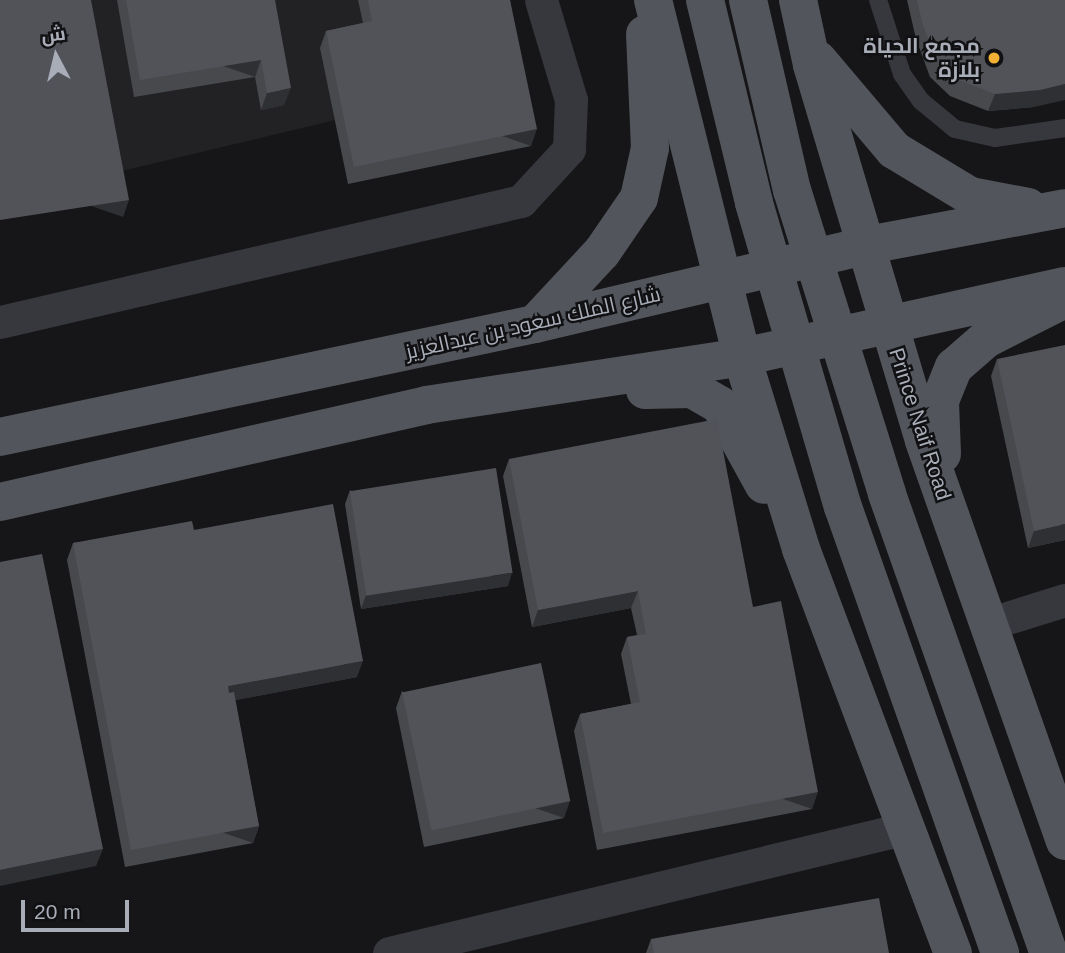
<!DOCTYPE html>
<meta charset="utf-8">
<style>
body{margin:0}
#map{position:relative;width:1065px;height:953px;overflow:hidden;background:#161618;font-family:Helvetica,Cairo,sans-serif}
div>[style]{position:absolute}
.built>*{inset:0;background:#222225}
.service>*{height:18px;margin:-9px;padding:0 9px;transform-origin:9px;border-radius:9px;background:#37383d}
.minor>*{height:33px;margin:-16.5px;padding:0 16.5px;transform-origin:16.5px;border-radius:16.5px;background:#37383d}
.primary>*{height:38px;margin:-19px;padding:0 19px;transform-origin:19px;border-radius:19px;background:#53555c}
.primary-bridge>*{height:38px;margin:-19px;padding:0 19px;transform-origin:19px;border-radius:19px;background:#53555c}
.wall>*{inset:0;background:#47494d}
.shaded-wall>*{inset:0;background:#2f3033;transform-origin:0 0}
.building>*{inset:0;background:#525359;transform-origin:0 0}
.dots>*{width:19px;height:19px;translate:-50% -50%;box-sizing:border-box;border:4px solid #111113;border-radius:50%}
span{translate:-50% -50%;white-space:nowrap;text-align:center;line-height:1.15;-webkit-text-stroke:5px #111113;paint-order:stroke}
.poi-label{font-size:21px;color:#a8adb8;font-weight:700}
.right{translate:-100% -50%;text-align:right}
.street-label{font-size:21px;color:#a8adb8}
.north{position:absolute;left:21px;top:21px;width:70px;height:70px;-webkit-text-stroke:5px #111113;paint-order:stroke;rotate:353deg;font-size:19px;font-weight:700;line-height:28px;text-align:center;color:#a8adb8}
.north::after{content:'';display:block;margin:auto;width:24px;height:32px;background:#a8adb8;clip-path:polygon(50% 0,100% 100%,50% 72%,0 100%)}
.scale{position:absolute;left:21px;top:900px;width:108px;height:32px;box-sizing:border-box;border:4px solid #a8adb8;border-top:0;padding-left:9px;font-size:21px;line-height:24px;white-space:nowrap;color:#a8adb8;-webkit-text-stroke:5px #111113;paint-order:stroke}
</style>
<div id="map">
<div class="built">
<i style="clip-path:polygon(0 0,433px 0,457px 91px,0 200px)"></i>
</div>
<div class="service">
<i style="left:878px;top:0;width:78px;rotate:72deg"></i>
<i style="left:902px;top:74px;width:33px;rotate:55deg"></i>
<i style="left:921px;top:101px;width:44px;rotate:39.5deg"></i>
<i style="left:955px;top:129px;width:41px;rotate:12.7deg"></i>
<i style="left:995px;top:138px;width:71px;rotate:-8.1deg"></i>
</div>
<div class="minor">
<i style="left:0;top:322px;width:535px;rotate:-13.07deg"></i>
<i style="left:521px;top:201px;width:71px;rotate:-47.3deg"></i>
<i style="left:569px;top:149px;width:49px;rotate:-87.7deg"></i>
<i style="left:571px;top:100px;width:104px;rotate:-106.7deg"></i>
<i style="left:991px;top:623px;width:77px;rotate:-17.3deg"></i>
<i style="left:389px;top:953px;width:533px;rotate:-13.57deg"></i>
</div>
<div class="primary">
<i style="left:653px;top:0;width:368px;rotate:76deg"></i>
<i style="left:742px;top:357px;width:201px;rotate:72.9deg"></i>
<i style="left:801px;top:549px;width:432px;rotate:69.4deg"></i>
<i style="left:798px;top:0;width:66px;rotate:77.8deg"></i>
<i style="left:812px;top:65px;width:392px;rotate:73.4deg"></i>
<i style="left:924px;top:441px;width:424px;rotate:70.6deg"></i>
<i style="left:818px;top:60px;width:118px;rotate:49.8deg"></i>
<i style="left:894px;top:150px;width:89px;rotate:31.2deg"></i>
<i style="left:970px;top:196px;width:59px;rotate:10.7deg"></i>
<i style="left:535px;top:324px;width:98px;rotate:-47.1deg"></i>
<i style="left:602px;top:252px;width:65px;rotate:-55.6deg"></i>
<i style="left:639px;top:198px;width:51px;rotate:-77.6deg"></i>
<i style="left:650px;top:148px;width:114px;rotate:-92.5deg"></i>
<i style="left:645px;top:390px;width:47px;rotate:-1.2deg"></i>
<i style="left:692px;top:389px;width:32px;rotate:30deg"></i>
<i style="left:720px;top:405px;width:91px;rotate:61.2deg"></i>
<i style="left:0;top:437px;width:547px;rotate:-11.93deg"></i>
<i style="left:535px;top:324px;width:342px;rotate:-13.3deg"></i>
<i style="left:868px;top:245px;width:200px;rotate:-10.6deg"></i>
<i style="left:942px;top:454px;width:53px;rotate:-92.2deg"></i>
<i style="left:940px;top:401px;width:37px;rotate:-68deg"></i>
<i style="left:954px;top:367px;width:43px;rotate:-41.2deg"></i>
<i style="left:986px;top:339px;width:84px;rotate:-26.9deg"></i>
<i style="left:0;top:502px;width:437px;rotate:-12.8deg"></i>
<i style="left:426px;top:405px;width:320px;rotate:-8.6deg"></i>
<i style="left:742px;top:357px;width:331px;rotate:-12.4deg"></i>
</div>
<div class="primary-bridge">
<i style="left:705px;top:0;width:209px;rotate:76.4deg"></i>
<i style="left:754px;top:203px;width:317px;rotate:73.7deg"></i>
<i style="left:843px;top:507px;width:473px;rotate:70.6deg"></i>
<i style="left:748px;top:0;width:195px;rotate:77deg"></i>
<i style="left:792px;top:190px;width:318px;rotate:72.6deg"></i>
<i style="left:887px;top:494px;width:487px;rotate:70.6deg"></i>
</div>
<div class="wall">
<i style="clip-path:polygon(117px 0,275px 0,284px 105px,261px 110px,255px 77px,134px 97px)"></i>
<i style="clip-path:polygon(358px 0,510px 0,531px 146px,348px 184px,320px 48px,326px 31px,363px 23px)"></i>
<i style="clip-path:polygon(907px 0,1065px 0,1034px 107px,988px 111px,950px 96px,930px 77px,916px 39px)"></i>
<i style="clip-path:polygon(997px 359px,1065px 540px,1028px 548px,991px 376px)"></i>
<i style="clip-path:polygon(509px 459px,753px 607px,812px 809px,597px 850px,574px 731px,580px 714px,631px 704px,621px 654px,627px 637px,637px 635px,631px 608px,532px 627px,503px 476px)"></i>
<i style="clip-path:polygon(350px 490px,508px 586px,361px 609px,345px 504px)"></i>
<i style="clip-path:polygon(194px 530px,357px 677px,235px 700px,259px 826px,253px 843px,125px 867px,67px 560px,73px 543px)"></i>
<i style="clip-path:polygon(402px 691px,564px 818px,424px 847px,396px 708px)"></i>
<i style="clip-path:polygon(651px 939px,889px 953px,646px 953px)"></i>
</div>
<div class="shaded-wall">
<i style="left:261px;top:60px;width:18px;height:123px;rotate:109deg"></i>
<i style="clip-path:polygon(1065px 84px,1065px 100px,1034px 107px,988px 111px,995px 94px)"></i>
<i style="clip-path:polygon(291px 88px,284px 105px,261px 110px,267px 93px)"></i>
<i style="left:537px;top:129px;width:18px;height:187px;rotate:109deg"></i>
<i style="left:129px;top:200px;width:18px;height:131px;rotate:109deg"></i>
<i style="clip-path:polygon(1065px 524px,1065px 540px,1028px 548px,1034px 531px)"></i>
<i style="clip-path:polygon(512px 573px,508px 586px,361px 609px,366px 595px)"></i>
<i style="clip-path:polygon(638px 591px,631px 608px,532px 627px,538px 610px)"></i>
<i style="clip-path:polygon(363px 661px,357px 677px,221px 703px,228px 686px)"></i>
<i style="left:818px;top:792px;width:18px;height:219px;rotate:109deg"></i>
<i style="left:570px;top:801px;width:18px;height:143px;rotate:109deg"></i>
<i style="left:259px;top:826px;width:18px;height:130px;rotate:109deg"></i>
<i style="clip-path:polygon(103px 849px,96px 866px,0 886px,0 870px)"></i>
</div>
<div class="building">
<i style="clip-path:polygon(0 0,91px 0,129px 200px,0 220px)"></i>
<i style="clip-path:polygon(126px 0,275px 0,291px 88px,267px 93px,261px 60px,140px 80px)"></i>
<i style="clip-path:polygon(368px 0,510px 0,537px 129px,354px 167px,326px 31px,372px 21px)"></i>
<i style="clip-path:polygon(917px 0,1065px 0,1065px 84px,1040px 90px,995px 94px,956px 79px,936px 60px,922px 22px)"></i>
<i style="clip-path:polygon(1065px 345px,1065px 524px,1034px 531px,997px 359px)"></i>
<i style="clip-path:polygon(717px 419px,753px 607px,781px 601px,818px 792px,603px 833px,580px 714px,640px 702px,627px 637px,646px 634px,638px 591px,538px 610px,509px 459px)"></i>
<i style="left:496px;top:468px;width:106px;height:148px;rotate:81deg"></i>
<i style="clip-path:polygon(333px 504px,363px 661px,228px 686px,229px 693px,234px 692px,259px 826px,131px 850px,73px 543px,192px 521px,194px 530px)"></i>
<i style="clip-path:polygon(42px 554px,103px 849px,0 870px,0 562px)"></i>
<i style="left:541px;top:663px;width:141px;height:142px;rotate:78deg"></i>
<i style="clip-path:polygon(879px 898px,889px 953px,654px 953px,651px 939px)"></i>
</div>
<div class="dots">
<i style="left:994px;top:58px;background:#f2b134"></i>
</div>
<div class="poi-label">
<span class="right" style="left:980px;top:58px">مجمع الحياة<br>بلازة</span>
</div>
<div class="street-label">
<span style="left:533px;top:323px;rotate:-13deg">شارع الملك سعود بن عبدالعزيز</span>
<span style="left:920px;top:424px;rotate:72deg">Prince Naif Road</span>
</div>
<div class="north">ش</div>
<div class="scale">20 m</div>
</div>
